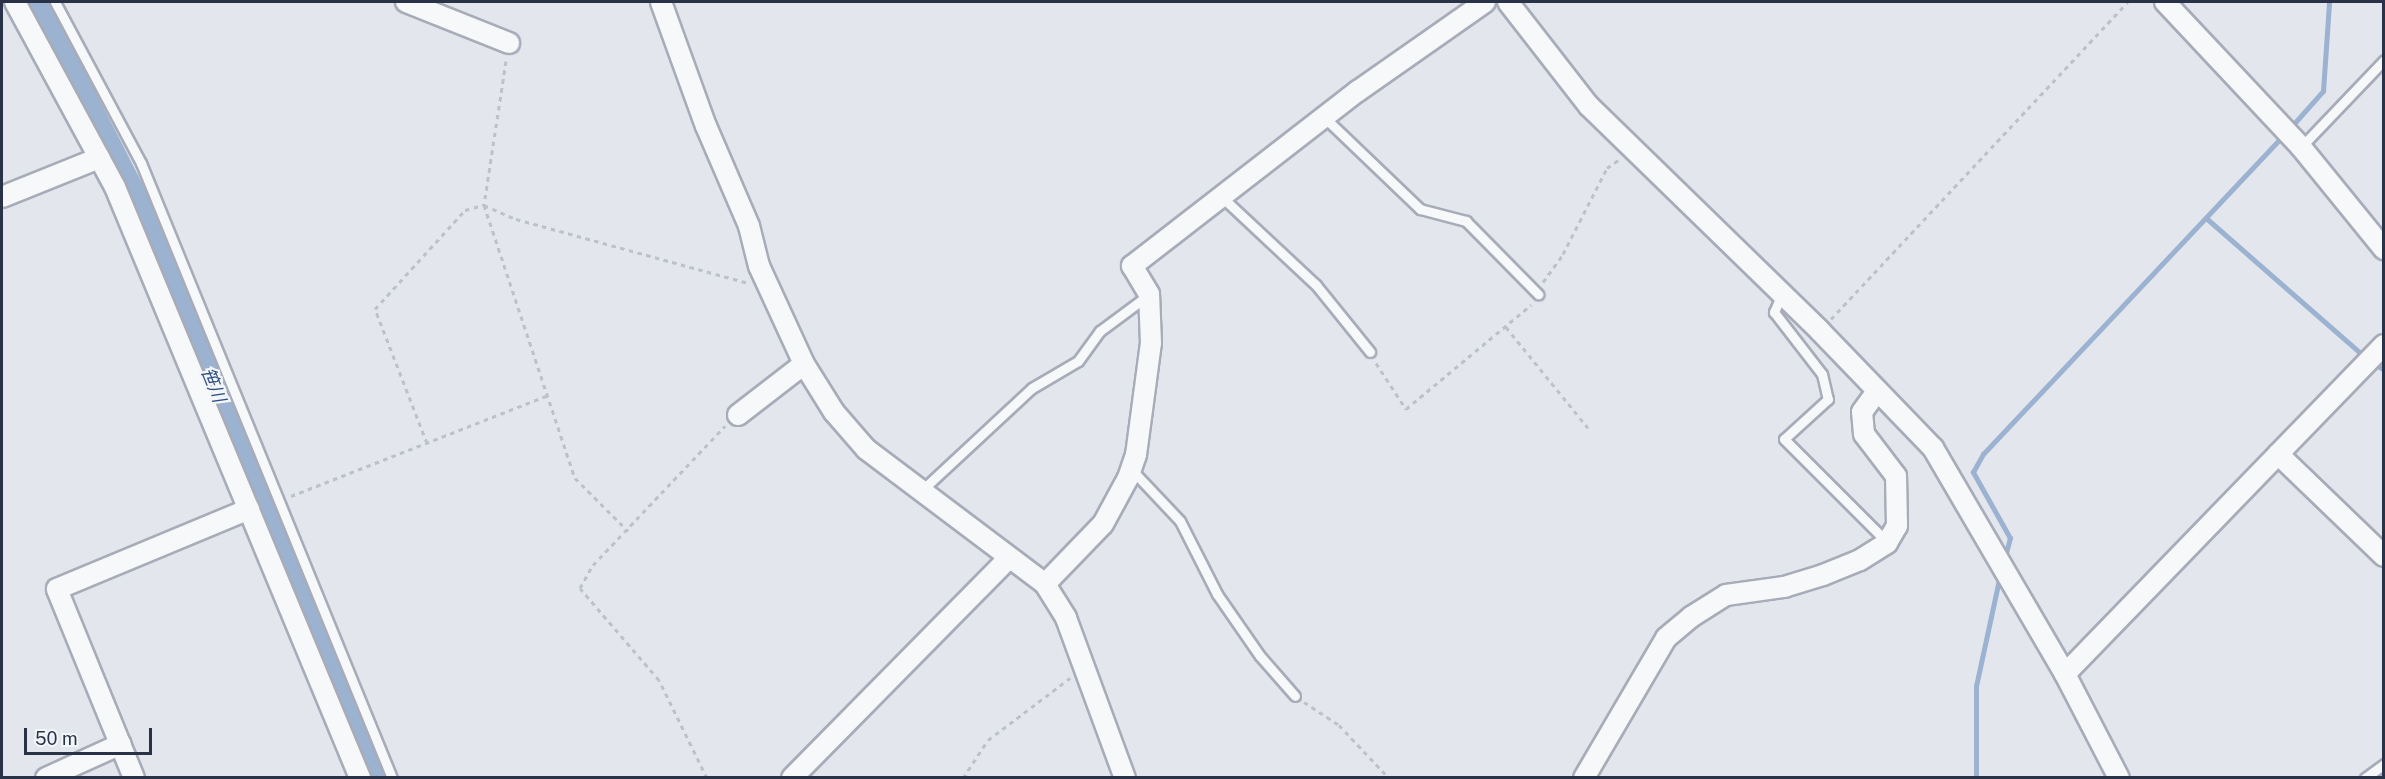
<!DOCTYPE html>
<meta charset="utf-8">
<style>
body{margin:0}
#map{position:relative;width:2385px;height:779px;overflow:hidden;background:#e3e6ed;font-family:"Public Sans","Noto Sans JP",sans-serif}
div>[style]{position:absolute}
.stream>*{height:5px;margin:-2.5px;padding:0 2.5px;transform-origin:2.5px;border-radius:2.5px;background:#9bb2d0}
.river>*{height:30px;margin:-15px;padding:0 15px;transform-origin:15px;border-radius:15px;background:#9bb2d0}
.path>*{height:3px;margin-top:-1.5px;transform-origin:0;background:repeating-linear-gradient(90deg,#bdc1c8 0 4.5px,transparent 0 9px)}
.roads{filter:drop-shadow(2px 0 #a7acb8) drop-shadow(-2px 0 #a7acb8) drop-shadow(0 2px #a7acb8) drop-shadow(0 -2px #a7acb8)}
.lane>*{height:9px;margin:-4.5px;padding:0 4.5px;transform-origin:4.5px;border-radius:4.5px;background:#f7f8fa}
.street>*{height:20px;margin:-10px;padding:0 10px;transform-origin:10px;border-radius:10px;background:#f7f8fa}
span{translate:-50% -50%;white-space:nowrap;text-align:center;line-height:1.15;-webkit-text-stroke:4.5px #f3f6f9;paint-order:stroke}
.water-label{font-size:18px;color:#2e4e80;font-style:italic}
.frame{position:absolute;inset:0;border:3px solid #293247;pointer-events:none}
.scale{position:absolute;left:24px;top:728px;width:128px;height:27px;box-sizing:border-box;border:3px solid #293247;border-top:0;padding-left:8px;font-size:18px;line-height:21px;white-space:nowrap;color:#293247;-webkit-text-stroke:4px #f3f6f9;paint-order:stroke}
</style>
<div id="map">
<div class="stream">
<i style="left:2290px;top:128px;width:50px;rotate:-48.3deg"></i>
<i style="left:2323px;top:91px;width:89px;rotate:-86.1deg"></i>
<i style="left:2206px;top:218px;width:211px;rotate:41.2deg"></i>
<i style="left:2373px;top:363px;width:13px;rotate:32deg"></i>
<i style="left:2004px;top:560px;width:23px;rotate:-75deg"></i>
<i style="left:2010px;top:538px;width:76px;rotate:-119.3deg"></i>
<i style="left:1973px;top:472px;width:21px;rotate:-61deg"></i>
<i style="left:1983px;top:454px;width:439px;rotate:-46.7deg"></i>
<i style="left:1976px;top:778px;width:92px;rotate:-90deg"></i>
<i style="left:1976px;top:686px;width:114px;rotate:-77.8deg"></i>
</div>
<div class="river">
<i style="left:33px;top:2px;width:271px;rotate:63deg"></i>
<i style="left:156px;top:243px;width:577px;rotate:67.92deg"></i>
</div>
<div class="path">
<i style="left:506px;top:61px;width:146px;rotate:98.7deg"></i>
<i style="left:484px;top:205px;width:288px;rotate:71.6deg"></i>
<i style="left:575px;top:478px;width:75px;rotate:45deg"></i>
<i style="left:1543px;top:282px;width:34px;rotate:-54deg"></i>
<i style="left:1563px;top:254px;width:97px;rotate:-62.9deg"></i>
<i style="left:1607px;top:168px;width:16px;rotate:-35deg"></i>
<i style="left:1831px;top:319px;width:434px;rotate:-46.9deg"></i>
<i style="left:1506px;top:327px;width:130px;rotate:50.9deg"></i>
<i style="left:1376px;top:363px;width:55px;rotate:56.9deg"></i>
<i style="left:1406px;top:409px;width:163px;rotate:-39.8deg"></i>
<i style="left:427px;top:443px;width:144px;rotate:-111.2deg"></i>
<i style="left:375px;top:309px;width:134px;rotate:-47.7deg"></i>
<i style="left:465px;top:210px;width:20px;rotate:-15deg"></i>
<i style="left:484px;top:205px;width:35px;rotate:24deg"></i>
<i style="left:516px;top:219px;width:241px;rotate:15.4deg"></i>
<i style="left:291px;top:496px;width:277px;rotate:-21.4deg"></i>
<i style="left:1304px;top:702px;width:42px;rotate:33.3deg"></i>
<i style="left:1339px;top:725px;width:73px;rotate:46.7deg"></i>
<i style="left:707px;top:778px;width:109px;rotate:-116.1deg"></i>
<i style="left:659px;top:680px;width:121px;rotate:-130.7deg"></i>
<i style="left:580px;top:588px;width:26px;rotate:-61deg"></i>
<i style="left:593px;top:565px;width:192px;rotate:-46.5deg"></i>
<i style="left:963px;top:778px;width:45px;rotate:-56.7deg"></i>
<i style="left:988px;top:740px;width:103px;rotate:-37.1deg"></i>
</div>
<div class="roads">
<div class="lane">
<i style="left:55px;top:2px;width:183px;rotate:61.9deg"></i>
<i style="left:141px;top:163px;width:664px;rotate:67.8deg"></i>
<i style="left:1325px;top:118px;width:132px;rotate:43.8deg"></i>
<i style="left:1420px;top:209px;width:48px;rotate:14.6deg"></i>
<i style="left:1466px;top:221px;width:103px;rotate:45.4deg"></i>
<i style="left:2301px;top:147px;width:120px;rotate:-46.3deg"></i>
<i style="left:1223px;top:198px;width:127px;rotate:43.1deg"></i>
<i style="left:1316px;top:285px;width:86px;rotate:51.1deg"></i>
<i style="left:1782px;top:294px;width:20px;rotate:114deg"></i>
<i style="left:1774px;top:312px;width:78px;rotate:52.3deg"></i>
<i style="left:1822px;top:374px;width:26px;rotate:77deg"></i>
<i style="left:1828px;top:399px;width:59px;rotate:137.7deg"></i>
<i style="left:1784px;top:439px;width:146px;rotate:45deg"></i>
<i style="left:1131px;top:469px;width:71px;rotate:46.7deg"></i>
<i style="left:1180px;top:521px;width:82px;rotate:63.1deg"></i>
<i style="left:1217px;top:594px;width:75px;rotate:55.3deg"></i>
<i style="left:1260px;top:656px;width:53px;rotate:48.8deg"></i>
<i style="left:921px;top:491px;width:151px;rotate:-42.9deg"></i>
<i style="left:1032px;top:388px;width:53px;rotate:-30.4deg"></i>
<i style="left:1078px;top:361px;width:37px;rotate:-54deg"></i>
<i style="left:1100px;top:331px;width:59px;rotate:-36.7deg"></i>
<i style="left:2365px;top:778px;width:24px;rotate:-36deg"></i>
</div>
<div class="street">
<i style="left:15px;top:2px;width:210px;rotate:61.6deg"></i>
<i style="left:115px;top:187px;width:640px;rotate:67.48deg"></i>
<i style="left:406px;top:2px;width:111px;rotate:21.7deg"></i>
<i style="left:661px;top:2px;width:132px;rotate:70.1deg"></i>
<i style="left:706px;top:126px;width:109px;rotate:66.7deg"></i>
<i style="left:749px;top:226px;width:41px;rotate:76deg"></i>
<i style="left:759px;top:266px;width:108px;rotate:65.3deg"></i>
<i style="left:804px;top:364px;width:57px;rotate:58deg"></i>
<i style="left:834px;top:412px;width:49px;rotate:49.1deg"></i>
<i style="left:866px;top:449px;width:224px;rotate:37deg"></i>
<i style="left:1045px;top:584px;width:40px;rotate:58deg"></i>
<i style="left:1066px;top:618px;width:171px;rotate:69.8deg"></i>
<i style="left:1508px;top:2px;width:132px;rotate:52.1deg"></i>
<i style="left:1589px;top:106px;width:322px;rotate:44.2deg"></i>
<i style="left:1820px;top:331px;width:163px;rotate:46deg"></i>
<i style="left:1933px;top:448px;width:262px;rotate:59.7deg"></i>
<i style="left:2065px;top:674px;width:117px;rotate:62.6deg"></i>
<i style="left:2165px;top:2px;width:199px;rotate:46.8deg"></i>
<i style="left:2301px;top:147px;width:132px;rotate:50.9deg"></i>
<i style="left:2px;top:197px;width:105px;rotate:-21.9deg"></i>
<i style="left:738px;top:415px;width:83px;rotate:-37.7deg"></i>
<i style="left:2278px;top:454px;width:147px;rotate:43.9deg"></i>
<i style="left:1045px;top:584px;width:83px;rotate:-46deg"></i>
<i style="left:1103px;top:524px;width:52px;rotate:-61.5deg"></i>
<i style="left:1128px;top:478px;width:24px;rotate:-71deg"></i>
<i style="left:1136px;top:455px;width:113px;rotate:-82.4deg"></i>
<i style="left:1151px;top:343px;width:49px;rotate:-92.3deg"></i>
<i style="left:1149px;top:294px;width:33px;rotate:-121deg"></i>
<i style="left:1132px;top:266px;width:286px;rotate:-37.8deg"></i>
<i style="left:1358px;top:91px;width:155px;rotate:-35deg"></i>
<i style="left:2065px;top:674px;width:458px;rotate:-45.9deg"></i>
<i style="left:46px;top:778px;width:82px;rotate:-24.4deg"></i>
<i style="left:134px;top:778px;width:204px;rotate:-112.2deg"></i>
<i style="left:57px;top:589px;width:208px;rotate:-22.6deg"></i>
<i style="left:792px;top:778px;width:309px;rotate:-45.4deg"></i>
<i style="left:1584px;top:778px;width:162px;rotate:-59.6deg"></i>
<i style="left:1666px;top:638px;width:33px;rotate:-40deg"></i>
<i style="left:1691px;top:617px;width:41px;rotate:-32.2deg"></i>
<i style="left:1726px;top:595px;width:59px;rotate:-7.9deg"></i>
<i style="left:1784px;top:587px;width:41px;rotate:-17.1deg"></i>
<i style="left:1823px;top:575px;width:40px;rotate:-22deg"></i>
<i style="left:1860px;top:560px;width:32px;rotate:-32deg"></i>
<i style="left:1887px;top:543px;width:20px;rotate:-60deg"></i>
<i style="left:1897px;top:526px;width:50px;rotate:-91.1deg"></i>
<i style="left:1896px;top:476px;width:53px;rotate:-127.3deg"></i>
<i style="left:1864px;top:434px;width:22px;rotate:-95deg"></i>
<i style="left:1862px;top:412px;width:26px;rotate:-54deg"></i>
</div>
</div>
<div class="water-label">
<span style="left:213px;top:385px;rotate:68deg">笹川</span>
</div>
<div class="frame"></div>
<div class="scale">50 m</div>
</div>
